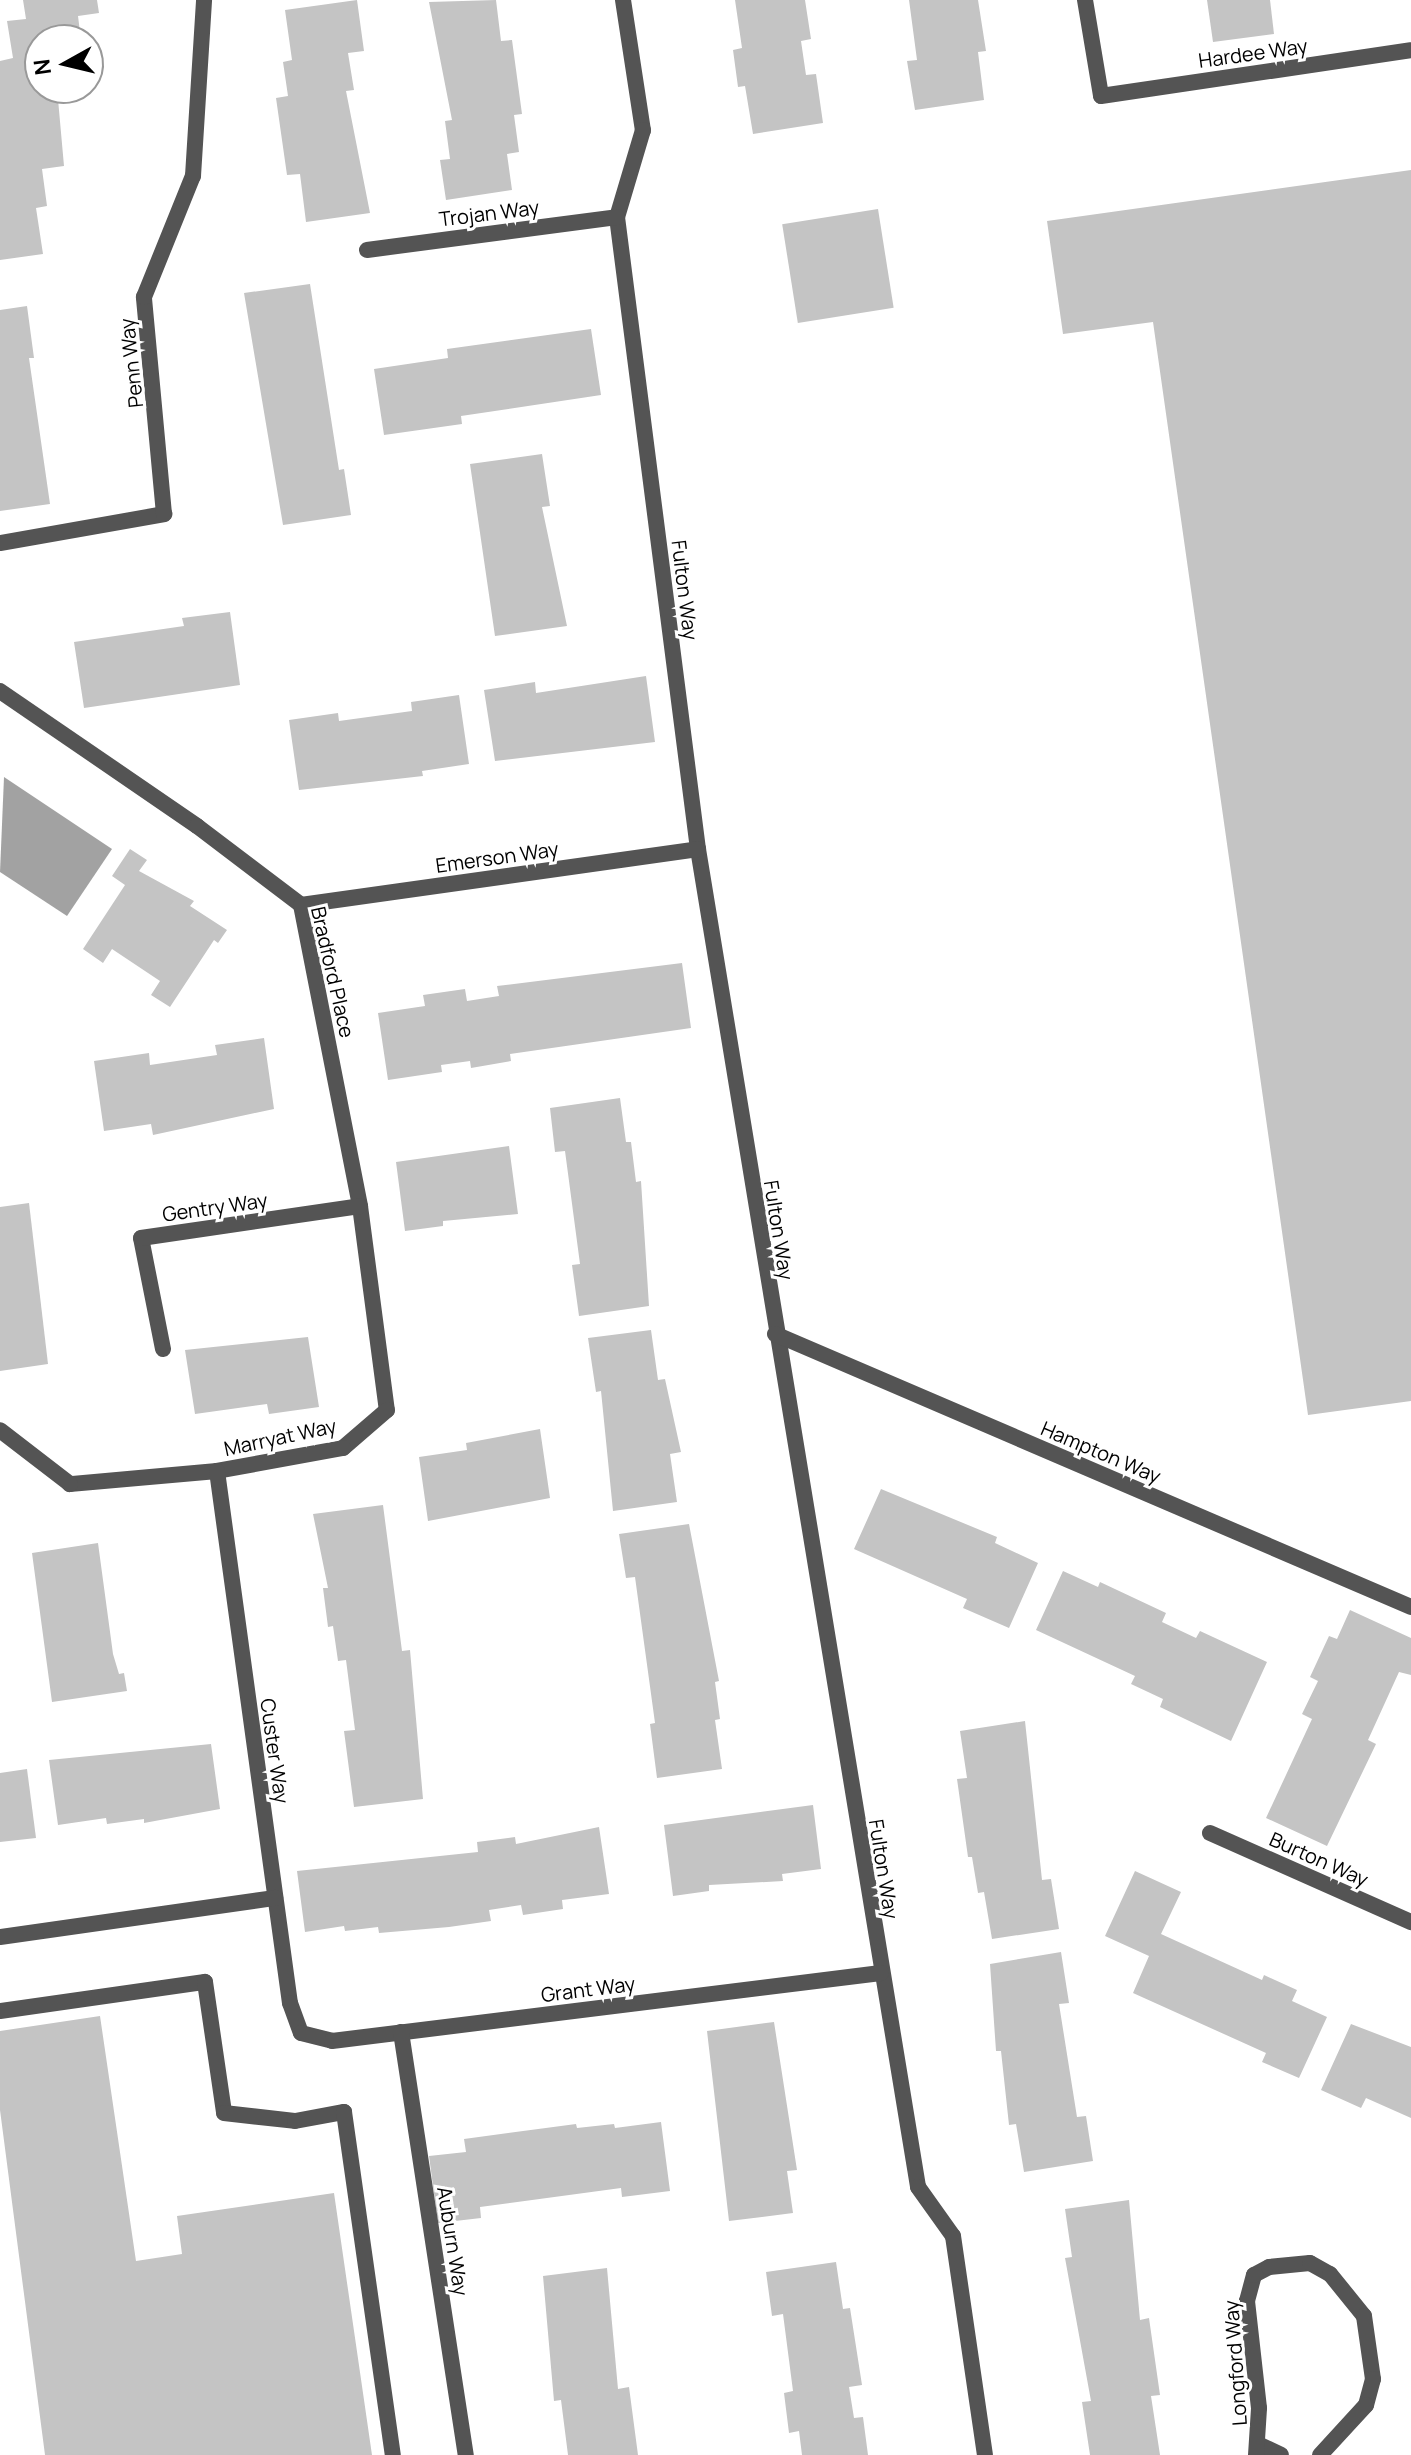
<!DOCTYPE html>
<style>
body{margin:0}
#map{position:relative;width:1411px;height:2455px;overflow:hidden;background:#fff;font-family:Manrope,sans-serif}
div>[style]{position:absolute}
.water>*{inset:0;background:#a2a2a2}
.building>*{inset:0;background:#c4c4c4;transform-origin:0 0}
.service>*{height:16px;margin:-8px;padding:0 8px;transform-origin:8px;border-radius:8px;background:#545454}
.minor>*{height:16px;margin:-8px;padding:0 8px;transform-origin:8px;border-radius:8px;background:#545454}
span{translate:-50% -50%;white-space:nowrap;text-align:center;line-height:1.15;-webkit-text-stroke:6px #fff;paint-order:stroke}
.street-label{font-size:20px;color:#000}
.north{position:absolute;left:24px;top:24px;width:80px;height:80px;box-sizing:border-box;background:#fff;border:2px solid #999;border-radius:50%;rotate:262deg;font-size:22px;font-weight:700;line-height:32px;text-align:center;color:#000}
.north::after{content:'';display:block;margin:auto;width:28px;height:36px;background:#000;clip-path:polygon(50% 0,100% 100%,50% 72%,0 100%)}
</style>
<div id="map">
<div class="water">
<i style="clip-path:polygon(4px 777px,112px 849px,67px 916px,0 872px)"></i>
</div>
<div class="building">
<i style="clip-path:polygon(23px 0,97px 0,99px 13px,78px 16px,81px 40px,40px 40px,40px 88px,57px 88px,64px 166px,42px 169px,47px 206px,36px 208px,43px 254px,0 260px,0 61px,13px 58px,7px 21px,26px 19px)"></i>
<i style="clip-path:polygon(357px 0,364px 51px,348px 53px,354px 90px,346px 91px,370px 213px,306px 222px,300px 174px,287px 175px,276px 98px,288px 96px,283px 62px,292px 60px,285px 10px)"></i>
<i style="clip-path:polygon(496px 0,501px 41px,512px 40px,522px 114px,514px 115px,519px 152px,507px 154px,512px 190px,446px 200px,440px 160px,450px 159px,445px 121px,452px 120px,429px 2px)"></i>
<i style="clip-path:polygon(735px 0,805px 0,811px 39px,801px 41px,806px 75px,816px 74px,823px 123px,753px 134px,745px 86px,738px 87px,733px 50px,742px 48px)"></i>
<i style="clip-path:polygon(909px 0,978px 0,986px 51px,978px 52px,984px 100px,915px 110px,907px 61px,917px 60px)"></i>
<i style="clip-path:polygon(1207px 0,1270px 0,1274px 34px,1213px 42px)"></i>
<i style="clip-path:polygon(1411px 170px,1411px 1401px,1308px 1415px,1153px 322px,1063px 334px,1047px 221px)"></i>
<i style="left:878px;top:209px;width:100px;height:97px;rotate:81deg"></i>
<i style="clip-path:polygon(310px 284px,339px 470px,344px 469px,351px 515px,283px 525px,244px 293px)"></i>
<i style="clip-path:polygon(27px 306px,34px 358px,29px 358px,50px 504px,0 511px,0 310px)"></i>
<i style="clip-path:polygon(591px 329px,601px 395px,461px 416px,462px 424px,384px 435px,374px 369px,448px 358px,447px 349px)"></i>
<i style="clip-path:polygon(542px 454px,550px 506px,542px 507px,567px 626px,495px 636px,470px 464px)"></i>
<i style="clip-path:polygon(230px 612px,240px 685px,84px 708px,74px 642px,184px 626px,182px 618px)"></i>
<i style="clip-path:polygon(646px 676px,655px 742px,495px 761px,484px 690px,535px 682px,536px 693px)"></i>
<i style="clip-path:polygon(459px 695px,469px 764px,422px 771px,423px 776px,299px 790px,289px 720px,338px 713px,339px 721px,412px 711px,411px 702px)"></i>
<i style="clip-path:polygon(130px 849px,147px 860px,139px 871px,194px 901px,190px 906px,227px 930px,218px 943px,214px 940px,170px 1007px,151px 995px,160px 981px,112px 949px,103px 963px,83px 949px,125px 885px,112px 876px)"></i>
<i style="clip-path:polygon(682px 963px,691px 1028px,510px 1054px,511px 1061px,471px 1068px,470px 1061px,441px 1065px,442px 1072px,388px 1080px,378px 1013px,425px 1006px,423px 995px,465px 989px,467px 1001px,499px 996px,497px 986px)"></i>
<i style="clip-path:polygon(264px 1038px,274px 1109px,153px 1135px,151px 1124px,104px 1131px,94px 1061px,149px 1053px,150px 1065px,217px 1055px,215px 1045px)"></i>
<i style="clip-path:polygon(620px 1098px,626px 1142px,631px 1142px,636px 1182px,641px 1181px,649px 1306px,579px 1316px,572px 1265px,580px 1264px,565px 1151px,555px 1152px,550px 1108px)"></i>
<i style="clip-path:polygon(509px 1146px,518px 1214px,443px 1221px,443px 1226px,405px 1231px,396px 1162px)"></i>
<i style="clip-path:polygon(29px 1203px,48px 1364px,0 1371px,0 1207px)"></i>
<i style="clip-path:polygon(651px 1330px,658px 1380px,665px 1379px,681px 1452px,670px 1454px,677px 1502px,613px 1511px,601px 1391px,596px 1392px,588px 1338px)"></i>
<i style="clip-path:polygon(308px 1337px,319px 1407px,269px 1414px,267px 1404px,195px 1414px,185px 1350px)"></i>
<i style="clip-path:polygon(540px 1429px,550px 1498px,428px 1521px,419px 1457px,467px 1450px,466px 1443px)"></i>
<i style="clip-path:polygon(881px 1489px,997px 1537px,995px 1543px,1038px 1563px,1009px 1628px,963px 1608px,967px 1599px,854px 1549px)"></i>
<i style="clip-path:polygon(383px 1505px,402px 1651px,410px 1650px,423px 1799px,354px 1807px,344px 1731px,355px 1730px,346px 1660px,338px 1661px,333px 1626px,328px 1627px,323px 1588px,328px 1588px,313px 1514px)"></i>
<i style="clip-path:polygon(689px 1524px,719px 1681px,715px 1682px,720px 1719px,715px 1720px,722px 1769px,657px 1778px,650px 1724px,655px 1723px,635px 1577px,626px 1578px,619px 1534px)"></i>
<i style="clip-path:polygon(98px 1543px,113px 1654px,119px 1674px,124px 1673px,127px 1691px,52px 1702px,32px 1553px)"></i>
<i style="clip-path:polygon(1063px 1571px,1098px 1587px,1100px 1582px,1166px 1613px,1162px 1622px,1196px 1638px,1200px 1631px,1267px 1662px,1231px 1741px,1160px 1707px,1163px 1699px,1131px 1684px,1135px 1676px,1036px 1630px)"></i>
<i style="clip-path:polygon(1350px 1610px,1411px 1638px,1411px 1675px,1399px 1672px,1368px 1740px,1376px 1744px,1327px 1846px,1266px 1818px,1312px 1719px,1302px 1714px,1318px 1681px,1310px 1677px,1329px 1636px,1337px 1639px)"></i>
<i style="clip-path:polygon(1025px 1721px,1042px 1880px,1051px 1879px,1059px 1929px,992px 1939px,984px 1892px,978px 1893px,972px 1857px,968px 1857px,957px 1779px,967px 1778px,960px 1731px)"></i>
<i style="clip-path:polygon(211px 1744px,220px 1809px,144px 1823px,144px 1819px,107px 1824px,106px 1818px,58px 1825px,49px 1760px)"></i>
<i style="clip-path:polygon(27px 1769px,36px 1838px,0 1842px,0 1773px)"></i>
<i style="clip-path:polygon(813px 1805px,821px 1869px,782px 1874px,783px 1881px,709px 1885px,709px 1891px,673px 1896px,664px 1825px)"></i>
<i style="clip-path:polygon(599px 1827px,609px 1894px,562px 1900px,563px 1909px,523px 1915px,521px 1905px,489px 1910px,491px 1921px,449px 1927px,379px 1933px,378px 1927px,345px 1931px,344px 1926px,305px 1932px,297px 1871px,478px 1852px,477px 1842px,515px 1837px,516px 1844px)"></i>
<i style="clip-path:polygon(1135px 1871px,1181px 1892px,1161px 1934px,1262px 1980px,1264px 1975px,1297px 1990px,1292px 2001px,1327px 2017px,1299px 2078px,1262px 2062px,1266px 2053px,1133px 1993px,1149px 1956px,1105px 1936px)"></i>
<i style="clip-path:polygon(1061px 1952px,1069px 2003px,1059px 2004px,1077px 2117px,1086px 2116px,1093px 2161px,1024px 2172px,1016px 2124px,1009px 2125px,1001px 2051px,996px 2051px,990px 1964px)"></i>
<i style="clip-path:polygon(100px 2016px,136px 2261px,182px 2254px,177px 2216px,334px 2193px,372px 2455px,45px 2455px,0 2110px,0 2031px)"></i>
<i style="clip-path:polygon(774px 2022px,797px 2170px,787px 2171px,793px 2213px,729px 2221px,707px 2031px)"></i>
<i style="clip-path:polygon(1351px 2024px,1411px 2047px,1411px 2118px,1366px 2098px,1361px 2108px,1321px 2090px)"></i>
<i style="clip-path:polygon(661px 2122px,670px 2191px,622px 2197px,621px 2188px,480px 2207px,481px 2218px,438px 2223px,429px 2156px,466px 2152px,464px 2139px,576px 2124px,577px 2128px,614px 2124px,615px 2128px)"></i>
<i style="clip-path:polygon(1129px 2200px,1140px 2320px,1149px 2318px,1160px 2395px,1151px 2396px,1160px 2455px,1090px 2455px,1082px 2402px,1091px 2401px,1065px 2258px,1072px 2257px,1065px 2209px)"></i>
<i style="clip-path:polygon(836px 2262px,843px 2309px,850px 2308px,862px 2385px,849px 2387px,854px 2418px,863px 2417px,868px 2455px,802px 2455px,799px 2431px,789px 2433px,784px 2393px,793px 2391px,783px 2314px,772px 2316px,766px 2272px)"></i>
<i style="clip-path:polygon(607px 2268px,618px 2389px,629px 2387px,638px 2455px,568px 2455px,561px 2400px,554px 2401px,543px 2276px)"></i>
</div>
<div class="service">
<i style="left:0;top:2011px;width:207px;rotate:-8.1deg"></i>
<i style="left:205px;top:1982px;width:132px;rotate:81.7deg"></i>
<i style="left:224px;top:2113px;width:71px;rotate:6.4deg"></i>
<i style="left:295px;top:2121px;width:50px;rotate:-10.4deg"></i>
<i style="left:344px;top:2112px;width:346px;rotate:81.9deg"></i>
</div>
<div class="minor">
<i style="left:623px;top:0;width:132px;rotate:81.3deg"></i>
<i style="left:643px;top:130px;width:91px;rotate:106.6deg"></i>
<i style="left:617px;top:217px;width:637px;rotate:82.7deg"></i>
<i style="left:698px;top:849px;width:1356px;rotate:80.66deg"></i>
<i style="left:918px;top:2187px;width:60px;rotate:54.5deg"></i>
<i style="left:953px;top:2236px;width:221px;rotate:81.7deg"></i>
<i style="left:1085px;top:0;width:97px;rotate:80.5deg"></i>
<i style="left:1101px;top:96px;width:313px;rotate:-8.4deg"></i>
<i style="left:367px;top:250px;width:252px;rotate:-7.5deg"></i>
<i style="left:0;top:543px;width:167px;rotate:-10deg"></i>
<i style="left:164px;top:514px;width:218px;rotate:-95.3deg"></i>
<i style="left:144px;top:297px;width:131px;rotate:-68deg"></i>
<i style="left:193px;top:176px;width:176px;rotate:-86.4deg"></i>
<i style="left:0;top:691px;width:239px;rotate:34.4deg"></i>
<i style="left:197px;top:826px;width:131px;rotate:37.2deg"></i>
<i style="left:301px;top:905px;width:307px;rotate:78.9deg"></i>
<i style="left:360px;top:1206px;width:206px;rotate:82.5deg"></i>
<i style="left:387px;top:1410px;width:58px;rotate:139.2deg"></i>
<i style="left:343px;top:1448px;width:128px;rotate:169.7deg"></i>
<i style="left:217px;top:1471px;width:148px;rotate:174.9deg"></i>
<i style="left:70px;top:1484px;width:88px;rotate:-142.4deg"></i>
<i style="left:301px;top:905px;width:401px;rotate:-8deg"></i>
<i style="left:775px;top:1334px;width:692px;rotate:23.23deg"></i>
<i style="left:163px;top:1349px;width:113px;rotate:-101.2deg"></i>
<i style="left:141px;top:1238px;width:221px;rotate:-8.3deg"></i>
<i style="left:217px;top:1471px;width:537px;rotate:82.19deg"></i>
<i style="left:290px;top:2003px;width:32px;rotate:70deg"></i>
<i style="left:301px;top:2033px;width:32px;rotate:14deg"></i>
<i style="left:332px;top:2041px;width:553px;rotate:-7.06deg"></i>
<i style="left:1210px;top:1833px;width:220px;rotate:23.9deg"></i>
<i style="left:0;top:1937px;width:278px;rotate:-8.1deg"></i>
<i style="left:401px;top:2032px;width:428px;rotate:81.3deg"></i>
<i style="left:1260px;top:2445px;width:23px;rotate:25deg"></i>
<i style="left:1256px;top:2455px;width:47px;rotate:-86.3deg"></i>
<i style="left:1259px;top:2408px;width:108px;rotate:-96.4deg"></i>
<i style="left:1247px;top:2301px;width:27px;rotate:-75deg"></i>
<i style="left:1254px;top:2275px;width:17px;rotate:-28deg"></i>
<i style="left:1269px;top:2267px;width:41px;rotate:-5.6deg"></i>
<i style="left:1310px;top:2263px;width:23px;rotate:29deg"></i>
<i style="left:1330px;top:2274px;width:54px;rotate:51deg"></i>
<i style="left:1364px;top:2316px;width:64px;rotate:81.9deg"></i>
<i style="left:1373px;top:2379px;width:27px;rotate:105deg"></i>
<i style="left:1366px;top:2405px;width:68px;rotate:132.6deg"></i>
</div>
<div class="street-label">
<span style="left:1253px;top:53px;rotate:-8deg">Hardee Way</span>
<span style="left:489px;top:213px;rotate:-7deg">Trojan Way</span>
<span style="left:131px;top:363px;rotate:-96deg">Penn Way</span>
<span style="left:685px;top:590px;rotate:83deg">Fulton Way</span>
<span style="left:497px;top:857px;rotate:-8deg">Emerson Way</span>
<span style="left:333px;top:972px;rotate:77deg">Bradford Place</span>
<span style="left:215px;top:1207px;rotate:-8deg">Gentry Way</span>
<span style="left:779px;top:1230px;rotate:81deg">Fulton Way</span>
<span style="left:280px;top:1437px;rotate:-12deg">Marryat Way</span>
<span style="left:1101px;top:1452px;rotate:23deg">Hampton Way</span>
<span style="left:275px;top:1751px;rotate:82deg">Custer Way</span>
<span style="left:1319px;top:1859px;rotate:24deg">Burton Way</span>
<span style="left:884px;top:1869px;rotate:81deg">Fulton Way</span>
<span style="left:588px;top:1989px;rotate:-7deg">Grant Way</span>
<span style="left:453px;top:2241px;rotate:81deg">Auburn Way</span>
<span style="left:1235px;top:2363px;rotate:-94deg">Longford Way</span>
</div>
<div class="north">N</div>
</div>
